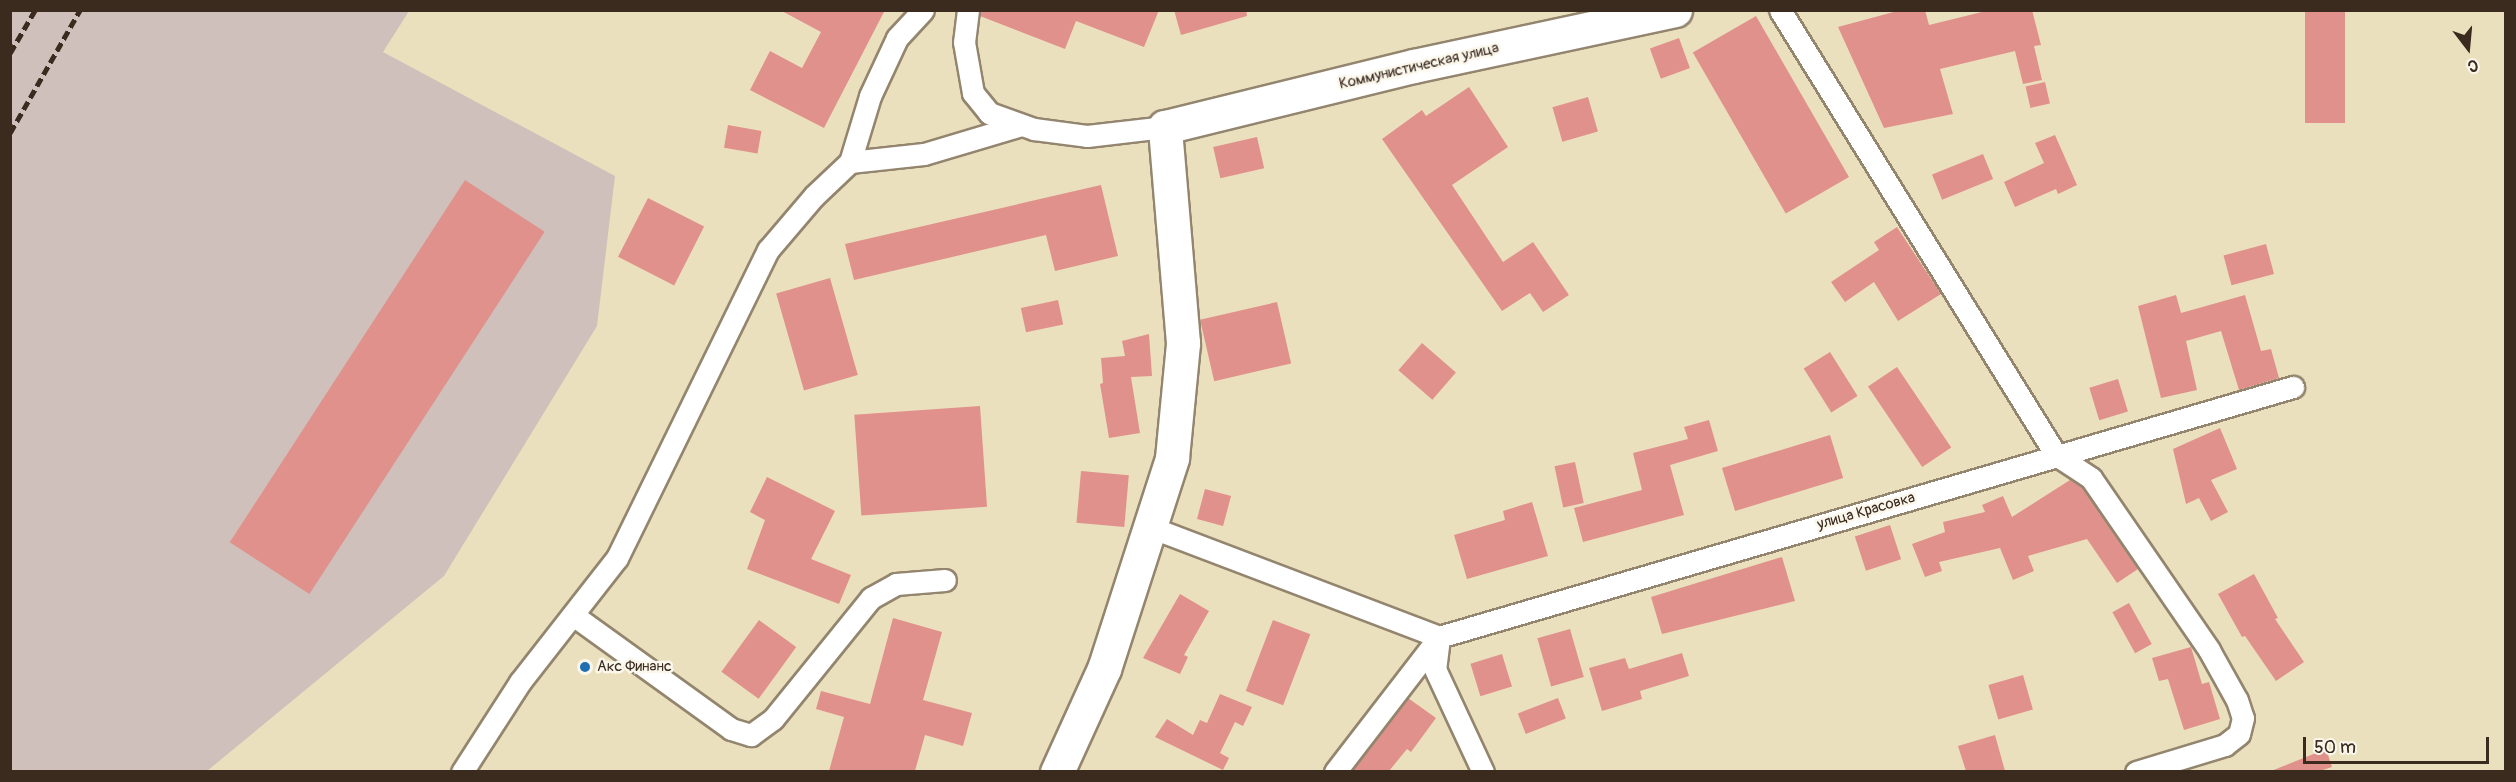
<!DOCTYPE html>
<meta charset="utf-8">
<style>
body{margin:0}
#map{position:relative;width:2516px;height:782px;overflow:hidden;background:#ebe0be;font-family:Pangolin,sans-serif}
div>[style]{position:absolute}
.industrial>*{inset:0;background:#cfc0bb}
.building>*{inset:0;background:#e0918b;transform-origin:0 0}
.roads{filter:drop-shadow(2px 0 #93856e) drop-shadow(-2px 0 #93856e) drop-shadow(0 2px #93856e) drop-shadow(0 -2px #93856e)}
.street>*{height:21px;margin:-10.5px;padding:0 10.5px;transform-origin:10.5px;border-radius:10.5px;background:#fff}
.primary>*{height:33px;margin:-16.5px;padding:0 16.5px;transform-origin:16.5px;border-radius:16.5px;background:#fff}
.rail>*{height:4.5px;margin-top:-2.25px;transform-origin:0;background:repeating-linear-gradient(90deg,#3b2a1e 0 9px,transparent 0 13.5px)}
.dots>*{width:16px;height:16px;translate:-50% -50%;box-sizing:border-box;border:3px solid #fbf7ec;border-radius:50%}
span{translate:-50% -50%;white-space:nowrap;text-align:center;line-height:1.15;-webkit-text-stroke:5px #fbf7ec;paint-order:stroke}
.street-label{font-size:15px;color:#3b2a1e}
.poi-label{font-size:15px;color:#3b2a1e}
.left{translate:0 -50%;text-align:left}
.frame{position:absolute;inset:0;border:12px solid #3b2a1e;pointer-events:none}
.north{position:absolute;left:2438px;top:18px;width:60px;height:60px;-webkit-text-stroke:4px #fbf7ec;paint-order:stroke;rotate:164deg;font-size:16px;font-weight:700;line-height:24px;text-align:center;color:#3b2a1e}
.north::after{content:'';display:block;margin:auto;width:21px;height:27px;background:#3b2a1e;clip-path:polygon(50% 0,100% 100%,50% 72%,0 100%)}
.scale{position:absolute;left:2303px;top:737px;width:186px;height:27px;box-sizing:border-box;border:3px solid #3b2a1e;border-top:0;padding-left:8px;font-size:18px;line-height:21px;white-space:nowrap;color:#3b2a1e;-webkit-text-stroke:4px #fbf7ec;paint-order:stroke}
</style>
<div id="map">
<div class="industrial">
<i style="clip-path:polygon(10px 11px,409px 11px,383px 52px,615px 176px,597px 326px,444px 576px,207px 771px,11px 771px)"></i>
</div>
<div class="building">
<i style="clip-path:polygon(780px 10px,885px 10px,824px 128px,750px 90px,770px 51px,802px 68px,821px 32px)"></i>
<i style="clip-path:polygon(981px 10px,1159px 10px,1144px 47px,1076px 21px,1065px 49px,980px 16px)"></i>
<i style="clip-path:polygon(1174px 10px,1246px 10px,1247px 16px,1181px 35px)"></i>
<i style="clip-path:polygon(1901px 10px,1925px 10px,1929px 25px,1990px 10px,2032px 10px,2041px 45px,2034px 46px,2042px 80px,2023px 84px,2015px 51px,1940px 69px,1953px 114px,1884px 128px,1838px 27px)"></i>
<i style="left:2305px;top:10px;width:40px;height:113px"></i>
<i style="left:1756px;top:16px;width:186px;height:73px;rotate:60deg"></i>
<i style="left:1679px;top:38px;width:32px;height:31px;rotate:70deg"></i>
<i style="left:2045px;top:82px;width:22px;height:20px;rotate:77deg"></i>
<i style="clip-path:polygon(1469px 87px,1508px 147px,1452px 185px,1503px 262px,1533px 242px,1569px 295px,1543px 312px,1530px 293px,1502px 311px,1382px 139px,1422px 110px,1426px 116px)"></i>
<i style="left:1588px;top:97px;width:36px;height:37px;rotate:74deg"></i>
<i style="left:728px;top:125px;width:34px;height:23px;rotate:10deg"></i>
<i style="clip-path:polygon(2055px 135px,2077px 185px,2058px 194px,2056px 189px,2015px 207px,2004px 182px,2044px 163px,2035px 143px)"></i>
<i style="left:1257px;top:137px;width:32px;height:45px;rotate:77deg"></i>
<i style="left:1983px;top:154px;width:27px;height:55px;rotate:68deg"></i>
<i style="left:465px;top:180px;width:95px;height:432px;rotate:33deg"></i>
<i style="clip-path:polygon(1101px 185px,1118px 256px,1055px 271px,1046px 235px,854px 280px,845px 244px)"></i>
<i style="left:648px;top:198px;width:63px;height:66px;rotate:27deg"></i>
<i style="clip-path:polygon(1897px 227px,1941px 294px,1898px 321px,1874px 282px,1845px 302px,1831px 282px,1879px 250px,1874px 242px)"></i>
<i style="left:2266px;top:244px;width:31px;height:44px;rotate:75deg"></i>
<i style="left:830px;top:278px;width:101px;height:56px;rotate:74deg"></i>
<i style="clip-path:polygon(2176px 295px,2181px 313px,2245px 295px,2261px 351px,2271px 349px,2279px 378px,2239px 390px,2221px 331px,2186px 341px,2197px 390px,2161px 398px,2138px 306px)"></i>
<i style="left:1058px;top:300px;width:25px;height:38px;rotate:78deg"></i>
<i style="left:1277px;top:302px;width:63px;height:79px;rotate:77deg"></i>
<i style="clip-path:polygon(1149px 334px,1152px 376px,1131px 377px,1140px 433px,1109px 438px,1100px 384px,1103px 383px,1101px 358px,1125px 356px,1122px 341px)"></i>
<i style="left:1422px;top:343px;width:45px;height:36px;rotate:41deg"></i>
<i style="left:1830px;top:352px;width:52px;height:31px;rotate:58deg"></i>
<i style="left:1897px;top:367px;width:97px;height:35px;rotate:56deg"></i>
<i style="left:2118px;top:379px;width:34px;height:30px;rotate:73deg"></i>
<i style="left:980px;top:406px;width:101px;height:126px;rotate:86deg"></i>
<i style="clip-path:polygon(1709px 420px,1718px 451px,1670px 465px,1684px 515px,1583px 542px,1574px 508px,1642px 490px,1633px 453px,1688px 439px,1684px 427px)"></i>
<i style="clip-path:polygon(2220px 428px,2237px 469px,2211px 480px,2228px 512px,2211px 521px,2199px 498px,2186px 504px,2173px 449px)"></i>
<i style="left:1830px;top:435px;width:45px;height:113px;rotate:73deg"></i>
<i style="left:1575px;top:462px;width:42px;height:21px;rotate:78deg"></i>
<i style="left:1081px;top:471px;width:48px;height:52px;rotate:5deg"></i>
<i style="clip-path:polygon(767px 477px,835px 511px,811px 559px,851px 575px,839px 604px,747px 569px,765px 520px,750px 512px)"></i>
<i style="clip-path:polygon(2070px 480px,2082px 487px,2138px 569px,2117px 583px,2087px 539px,2028px 556px,2034px 571px,2013px 580px,2000px 548px,1939px 562px,1942px 571px,1925px 577px,1912px 544px,1945px 532px,1943px 522px,1985px 512px,1982px 505px,2003px 496px,2012px 517px)"></i>
<i style="left:1205px;top:489px;width:27px;height:31px;rotate:15deg"></i>
<i style="clip-path:polygon(1532px 502px,1548px 556px,1467px 579px,1454px 535px,1505px 520px,1503px 511px)"></i>
<i style="left:1890px;top:525px;width:36px;height:37px;rotate:72deg"></i>
<i style="clip-path:polygon(1782px 557px,1795px 601px,1662px 634px,1651px 597px)"></i>
<i style="clip-path:polygon(2254px 574px,2278px 618px,2275px 619px,2304px 662px,2276px 681px,2245px 636px,2242px 637px,2218px 594px)"></i>
<i style="clip-path:polygon(1180px 594px,1209px 611px,1184px 655px,1188px 657px,1180px 674px,1143px 658px)"></i>
<i style="left:2129px;top:603px;width:47px;height:19px;rotate:61deg"></i>
<i style="clip-path:polygon(893px 618px,942px 632px,923px 700px,972px 713px,963px 746px,925px 735px,915px 771px,829px 771px,844px 717px,816px 709px,821px 691px,870px 704px)"></i>
<i style="left:759px;top:620px;width:46px;height:64px;rotate:36deg"></i>
<i style="left:1273px;top:620px;width:40px;height:76px;rotate:21deg"></i>
<i style="left:1570px;top:629px;width:50px;height:34px;rotate:74deg"></i>
<i style="clip-path:polygon(2191px 647px,2202px 684px,2209px 682px,2220px 719px,2184px 730px,2168px 679px,2159px 681px,2152px 658px)"></i>
<i style="clip-path:polygon(1682px 653px,1689px 676px,1640px 691px,1642px 699px,1602px 711px,1589px 668px,1625px 658px,1629px 669px)"></i>
<i style="left:1502px;top:654px;width:34px;height:33px;rotate:73deg"></i>
<i style="left:2023px;top:675px;width:36px;height:36px;rotate:74deg"></i>
<i style="clip-path:polygon(1220px 694px,1252px 707px,1243px 726px,1235px 722px,1220px 753px,1229px 758px,1223px 770px,1155px 737px,1167px 719px,1193px 735px,1200px 720px,1207px 723px)"></i>
<i style="clip-path:polygon(1408px 698px,1436px 718px,1411px 752px,1407px 749px,1389px 771px,1351px 771px)"></i>
<i style="left:1558px;top:698px;width:22px;height:43px;rotate:69deg"></i>
<i style="clip-path:polygon(1995px 735px,2005px 771px,1966px 771px,1958px 746px)"></i>
<i style="clip-path:polygon(2326px 749px,2332px 767px,2320px 771px,2271px 771px)"></i>
</div>
<div class="roads">
<div class="street">
<i style="left:968px;top:10px;width:32px;rotate:97deg"></i>
<i style="left:964px;top:42px;width:52px;rotate:80deg"></i>
<i style="left:973px;top:93px;width:26px;rotate:51deg"></i>
<i style="left:989px;top:113px;width:48px;rotate:19.6deg"></i>
<i style="left:1034px;top:129px;width:53px;rotate:7.5deg"></i>
<i style="left:1087px;top:136px;width:79px;rotate:-6.6deg"></i>
<i style="left:1780px;top:10px;width:524px;rotate:58.19deg"></i>
<i style="left:2056px;top:455px;width:42px;rotate:33.3deg"></i>
<i style="left:2091px;top:478px;width:209px;rotate:55.5deg"></i>
<i style="left:2209px;top:650px;width:57px;rotate:60.8deg"></i>
<i style="left:2237px;top:700px;width:19px;rotate:72deg"></i>
<i style="left:2243px;top:718px;width:16px;rotate:104deg"></i>
<i style="left:2239px;top:734px;width:18px;rotate:142deg"></i>
<i style="left:2225px;top:745px;width:93px;rotate:163.1deg"></i>
<i style="left:850px;top:162px;width:74px;rotate:-6.2deg"></i>
<i style="left:924px;top:154px;width:101px;rotate:-16.6deg"></i>
<i style="left:1150px;top:527px;width:309px;rotate:20.8deg"></i>
<i style="left:573px;top:615px;width:195px;rotate:35.8deg"></i>
<i style="left:731px;top:729px;width:21px;rotate:17deg"></i>
<i style="left:751px;top:735px;width:27px;rotate:-36deg"></i>
<i style="left:773px;top:719px;width:156px;rotate:-51deg"></i>
<i style="left:871px;top:598px;width:29px;rotate:-29deg"></i>
<i style="left:896px;top:584px;width:49px;rotate:-4.7deg"></i>
<i style="left:1439px;top:637px;width:890px;rotate:-16.32deg"></i>
<i style="left:1439px;top:638px;width:31px;rotate:97deg"></i>
<i style="left:1435px;top:669px;width:114px;rotate:65deg"></i>
<i style="left:462px;top:772px;width:107px;rotate:-57.2deg"></i>
<i style="left:520px;top:682px;width:157px;rotate:-52deg"></i>
<i style="left:617px;top:558px;width:343px;rotate:-63.9deg"></i>
<i style="left:768px;top:250px;width:71px;rotate:-49.6deg"></i>
<i style="left:814px;top:196px;width:50px;rotate:-43.4deg"></i>
<i style="left:850px;top:162px;width:69px;rotate:-73.1deg"></i>
<i style="left:870px;top:96px;width:64px;rotate:-65deg"></i>
<i style="left:897px;top:38px;width:38px;rotate:-47deg"></i>
<i style="left:1335px;top:772px;width:170px;rotate:-52.4deg"></i>
</div>
<div class="primary">
<i style="left:1057px;top:772px;width:113px;rotate:-65.5deg"></i>
<i style="left:1104px;top:669px;width:222px;rotate:-72.1deg"></i>
<i style="left:1172px;top:458px;width:116px;rotate:-84.5deg"></i>
<i style="left:1183px;top:343px;width:217px;rotate:-94.8deg"></i>
<i style="left:1165px;top:127px;width:256px;rotate:-13.8deg"></i>
<i style="left:1414px;top:66px;width:267px;rotate:-12.1deg"></i>
</div>
</div>
<div class="rail">
<i style="left:10px;top:53px;width:50px;rotate:-59.8deg"></i>
<i style="left:10px;top:133px;width:142px;rotate:-60.4deg"></i>
</div>
<div class="dots">
<i style="left:585px;top:667px;background:#1f6fb2"></i>
</div>
<div class="street-label">
<span style="left:1419px;top:66px;rotate:-13deg">Коммунистическая улица</span>
<span style="left:1866px;top:511px;rotate:-16deg">улица Красовка</span>
</div>
<div class="poi-label">
<span class="left" style="left:597px;top:667px">Акс Финанс</span>
</div>
<div class="frame"></div>
<div class="north">С</div>
<div class="scale">50 m</div>
</div>
